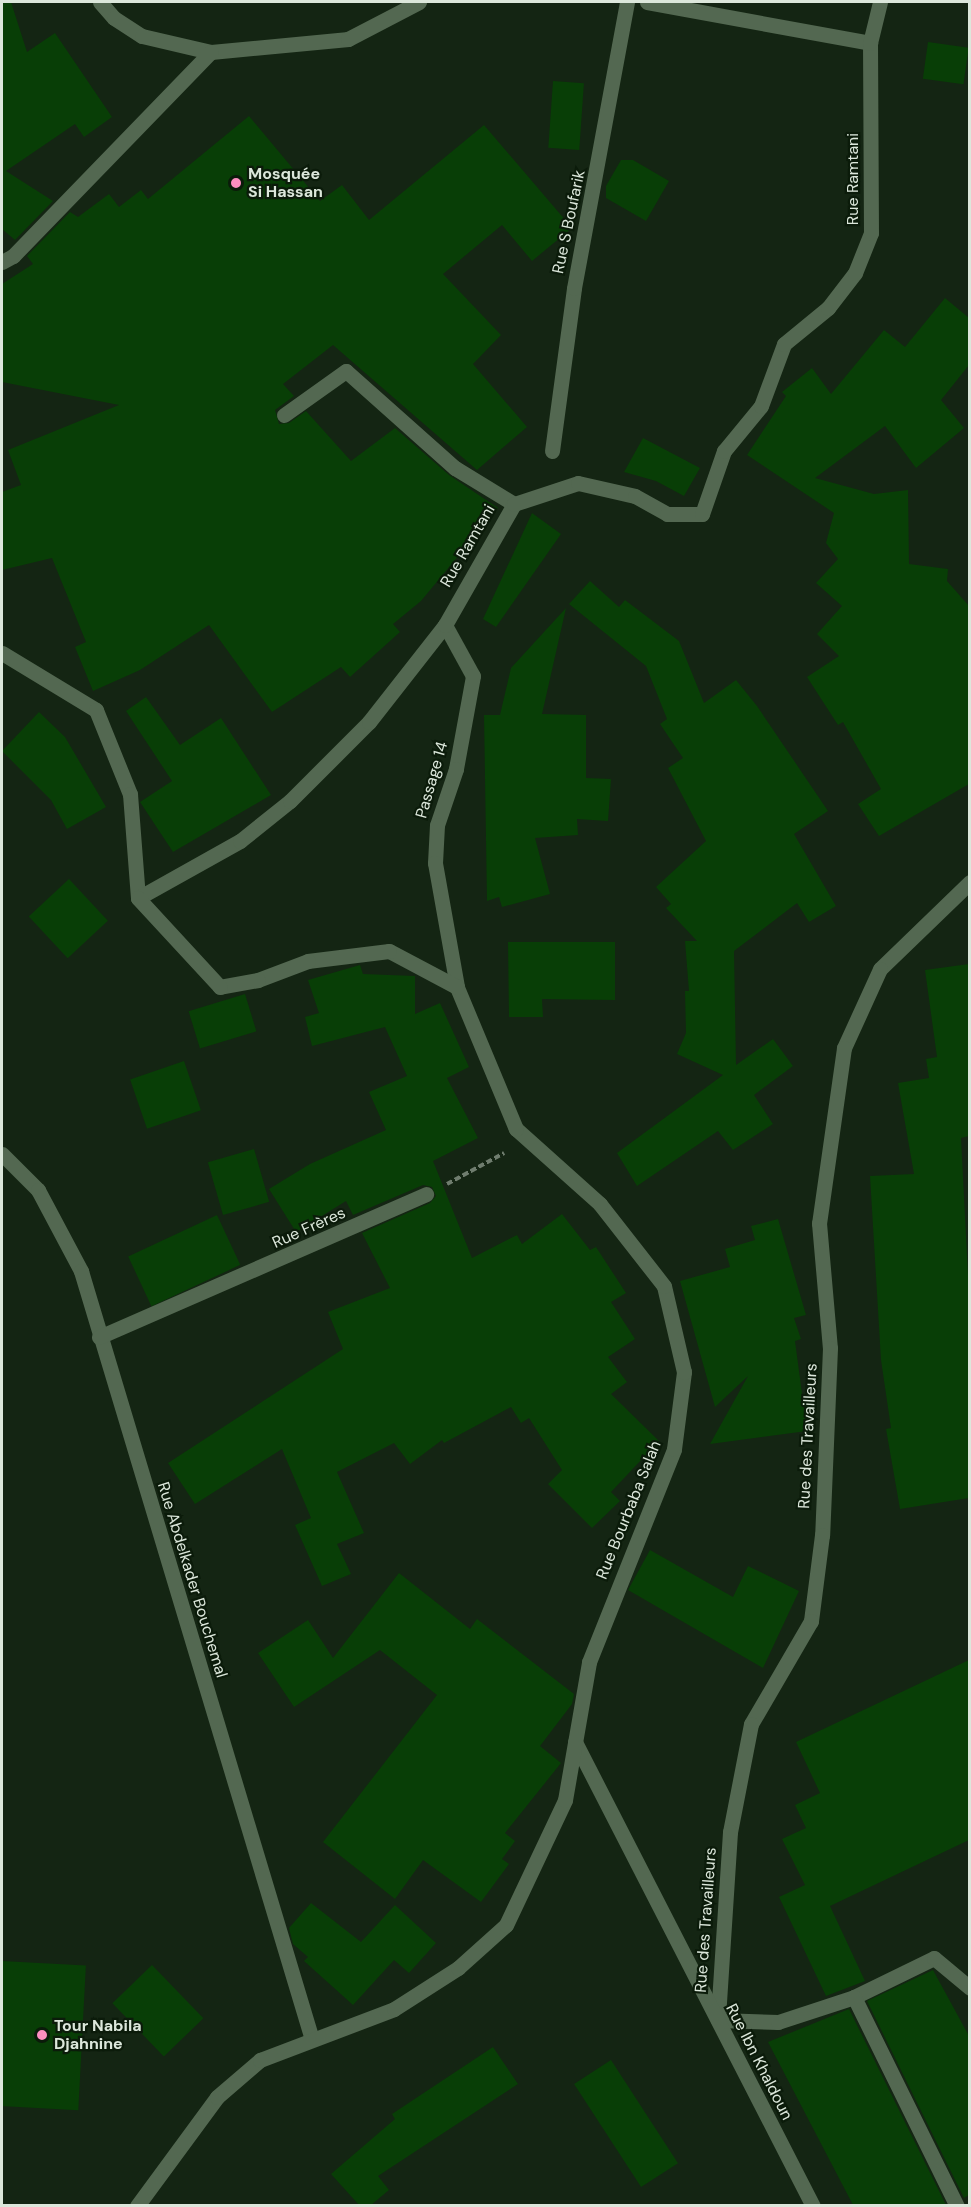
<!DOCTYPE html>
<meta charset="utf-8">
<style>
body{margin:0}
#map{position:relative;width:971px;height:2207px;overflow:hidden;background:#142513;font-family:"DM Sans",sans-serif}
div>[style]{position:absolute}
.building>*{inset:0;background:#083e06;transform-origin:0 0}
.path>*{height:4px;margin-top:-2px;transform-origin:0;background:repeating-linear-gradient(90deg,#6f7d6e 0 6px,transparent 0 9px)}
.service>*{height:15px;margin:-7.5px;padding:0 7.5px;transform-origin:7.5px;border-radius:7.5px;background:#536851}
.minor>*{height:15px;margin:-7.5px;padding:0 7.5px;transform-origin:7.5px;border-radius:7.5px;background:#536851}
.dots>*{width:16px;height:16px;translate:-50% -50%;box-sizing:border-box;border:3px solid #0b1b0a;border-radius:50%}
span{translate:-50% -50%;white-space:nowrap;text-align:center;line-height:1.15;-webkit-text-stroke:4.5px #0b1b0a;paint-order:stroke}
.poi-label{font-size:16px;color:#dce7db;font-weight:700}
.left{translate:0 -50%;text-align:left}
.street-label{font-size:16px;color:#dce7db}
.frame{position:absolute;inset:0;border:3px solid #dce7db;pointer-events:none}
</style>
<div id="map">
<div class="building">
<i style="clip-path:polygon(2px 2px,11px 2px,27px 52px,55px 33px,112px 117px,84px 137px,75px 124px,6px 171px,53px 201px,15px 240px,2px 229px)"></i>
<i style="left:928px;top:42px;width:41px;height:37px;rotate:8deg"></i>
<i style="left:553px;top:81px;width:31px;height:67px;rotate:4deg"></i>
<i style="clip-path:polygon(249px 116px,320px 201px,342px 185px,369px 220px,484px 125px,572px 228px,532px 261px,502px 225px,443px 274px,501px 335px,473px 364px,527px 427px,477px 470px,333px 345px,283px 384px,294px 396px,275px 410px,279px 424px,289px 423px,306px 411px,351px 461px,395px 428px,449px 475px,498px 508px,421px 601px,393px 624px,400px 632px,350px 677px,341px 667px,272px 712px,209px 625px,140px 670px,93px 691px,75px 647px,86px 642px,52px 558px,2px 570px,2px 492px,21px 485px,8px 450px,119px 405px,2px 382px,2px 284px,33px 264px,27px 256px,70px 212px,78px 217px,109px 194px,119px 207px,141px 190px,148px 199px)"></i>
<i style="clip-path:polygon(621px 160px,633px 160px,669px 181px,646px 221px,606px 198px,606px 186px)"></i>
<i style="clip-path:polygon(945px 298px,969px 318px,969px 365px,941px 400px,964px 428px,916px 468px,885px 426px,815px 478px,874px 494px,908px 490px,909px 564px,948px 569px,947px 581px,969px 606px,969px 784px,879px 836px,858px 804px,881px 789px,843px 722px,838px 725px,807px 677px,839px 656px,817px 634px,842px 606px,816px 583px,838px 559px,826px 543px,834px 513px,747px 455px,786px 396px,782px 392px,812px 368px,831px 394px,884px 330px,905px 347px)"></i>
<i style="clip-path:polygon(643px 438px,700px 468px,684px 496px,656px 481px,624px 472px)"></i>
<i style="clip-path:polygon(532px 513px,561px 534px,496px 627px,483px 619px)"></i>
<i style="clip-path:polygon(590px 581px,619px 607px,625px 600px,679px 641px,704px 703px,736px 680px,757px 706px,828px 811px,794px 834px,836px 906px,809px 922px,797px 903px,734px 951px,736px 1065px,773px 1039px,793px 1066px,754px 1095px,773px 1124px,733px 1150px,718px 1131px,637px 1186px,617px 1153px,723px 1075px,677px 1054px,686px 1033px,685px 991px,689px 991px,685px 941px,697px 941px,666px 908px,671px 904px,656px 887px,706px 841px,668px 768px,683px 758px,660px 724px,667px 719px,646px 666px,569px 604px)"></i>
<i style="clip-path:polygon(566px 608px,542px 714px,586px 715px,586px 778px,611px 779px,608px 821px,577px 819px,578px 835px,535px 838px,550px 894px,502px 907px,499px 897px,487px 901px,484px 715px,500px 715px,511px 668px)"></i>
<i style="clip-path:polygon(146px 697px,180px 745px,221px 718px,271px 795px,173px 852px,140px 802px,172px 781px,126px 711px)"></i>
<i style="clip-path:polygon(39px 712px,65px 737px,106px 807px,67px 829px,51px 800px,2px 751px)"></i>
<i style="left:69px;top:879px;width:57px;height:55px;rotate:47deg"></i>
<i style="clip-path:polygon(508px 942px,615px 942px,615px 1000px,542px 999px,543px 1017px,509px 1017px)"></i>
<i style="clip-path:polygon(969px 964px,969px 1136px,961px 1138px,969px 1295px,969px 1498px,900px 1509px,886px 1429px,891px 1428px,881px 1360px,870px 1176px,914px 1174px,898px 1083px,929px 1078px,926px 1059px,937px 1057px,925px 970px)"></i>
<i style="clip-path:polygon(360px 965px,363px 974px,415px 976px,415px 1014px,440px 1003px,469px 1067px,447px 1078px,478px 1138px,433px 1161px,472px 1258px,517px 1235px,522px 1244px,562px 1214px,590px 1250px,596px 1247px,626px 1293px,611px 1302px,635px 1339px,608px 1357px,627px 1382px,611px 1394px,659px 1441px,611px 1492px,620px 1501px,592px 1528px,548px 1484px,562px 1470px,529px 1418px,521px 1423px,511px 1407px,444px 1443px,442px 1440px,410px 1464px,394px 1443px,337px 1472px,364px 1533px,337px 1544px,351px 1574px,322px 1586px,295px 1525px,311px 1518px,282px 1449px,195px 1504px,168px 1463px,343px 1349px,328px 1312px,390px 1288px,362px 1233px,430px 1203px,436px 1196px,432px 1187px,423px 1185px,353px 1215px,346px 1201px,296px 1232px,269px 1189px,310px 1164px,386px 1130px,369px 1092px,407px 1076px,385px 1027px,312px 1046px,305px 1017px,319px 1013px,308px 980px)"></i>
<i style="left:245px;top:994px;width:39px;height:59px;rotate:73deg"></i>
<i style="left:184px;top:1061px;width:52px;height:57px;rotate:71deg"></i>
<i style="left:254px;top:1149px;width:55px;height:48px;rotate:74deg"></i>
<i style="left:217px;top:1215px;width:55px;height:98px;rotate:65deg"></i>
<i style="clip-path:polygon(778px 1219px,806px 1315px,794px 1318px,801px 1339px,795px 1341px,807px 1431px,710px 1444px,748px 1376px,715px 1407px,680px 1281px,730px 1267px,725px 1249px,755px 1240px,751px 1226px)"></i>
<i style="clip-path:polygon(650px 1550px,733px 1597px,748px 1566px,799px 1591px,763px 1668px,628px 1590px)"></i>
<i style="clip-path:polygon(399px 1573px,470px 1629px,477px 1619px,574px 1694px,572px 1704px,540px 1746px,561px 1763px,505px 1833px,515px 1841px,502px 1859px,509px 1864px,481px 1902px,423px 1860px,395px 1899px,323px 1842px,437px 1695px,380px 1650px,294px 1707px,258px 1653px,308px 1620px,333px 1658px)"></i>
<i style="clip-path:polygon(969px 1660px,969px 1840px,830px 1906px,865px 1981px,826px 1996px,779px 1897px,805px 1885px,782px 1839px,806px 1828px,795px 1805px,820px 1793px,796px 1742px)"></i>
<i style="clip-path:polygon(311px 1903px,361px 1942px,395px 1905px,436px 1943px,409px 1973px,394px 1960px,353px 2005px,304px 1961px,308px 1957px,293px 1944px,289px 1928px)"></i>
<i style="left:2px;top:1961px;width:84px;height:145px;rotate:3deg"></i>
<i style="left:152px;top:1965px;width:74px;height:55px;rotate:46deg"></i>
<i style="clip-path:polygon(933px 1970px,969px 2036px,969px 2195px,964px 2198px,867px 2001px)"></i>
<i style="clip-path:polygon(849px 2009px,946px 2205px,853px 2205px,768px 2042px)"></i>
<i style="clip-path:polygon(493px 2047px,518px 2084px,378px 2176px,389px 2190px,371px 2205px,359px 2205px,331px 2174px,395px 2119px,392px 2114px)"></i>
<i style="left:611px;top:2060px;width:123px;height:44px;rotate:57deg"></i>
</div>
<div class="path">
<i style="left:447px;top:1184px;width:65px;rotate:-28.5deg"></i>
</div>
<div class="service">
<i style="left:445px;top:625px;width:58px;rotate:61.2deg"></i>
<i style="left:473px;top:676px;width:95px;rotate:100.4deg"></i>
<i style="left:456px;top:769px;width:59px;rotate:108.7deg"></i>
<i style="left:437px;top:825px;width:38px;rotate:93deg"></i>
<i style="left:435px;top:863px;width:126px;rotate:79.9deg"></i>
</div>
<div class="minor">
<i style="left:100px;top:2px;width:21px;rotate:49deg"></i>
<i style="left:114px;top:18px;width:33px;rotate:33deg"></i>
<i style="left:142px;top:36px;width:71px;rotate:13.1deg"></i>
<i style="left:211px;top:52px;width:138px;rotate:-5.4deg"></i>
<i style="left:348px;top:39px;width:80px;rotate:-27.5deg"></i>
<i style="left:647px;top:2px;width:227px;rotate:10.4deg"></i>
<i style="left:2px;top:262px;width:13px;rotate:-29deg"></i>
<i style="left:13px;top:256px;width:284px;rotate:-45.9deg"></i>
<i style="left:284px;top:415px;width:76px;rotate:-35.4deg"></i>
<i style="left:346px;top:371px;width:146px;rotate:41.7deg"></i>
<i style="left:455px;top:468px;width:69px;rotate:31.4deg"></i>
<i style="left:552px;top:451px;width:164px;rotate:-82.3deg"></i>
<i style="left:574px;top:288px;width:291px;rotate:-79.5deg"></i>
<i style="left:2px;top:653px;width:110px;rotate:31.2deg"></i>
<i style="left:96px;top:710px;width:91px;rotate:68deg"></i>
<i style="left:130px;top:794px;width:104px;rotate:85.6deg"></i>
<i style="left:970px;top:882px;width:125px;rotate:136deg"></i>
<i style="left:880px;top:969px;width:87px;rotate:114.5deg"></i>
<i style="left:844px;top:1048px;width:177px;rotate:98.1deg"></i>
<i style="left:819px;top:1223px;width:125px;rotate:85deg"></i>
<i style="left:830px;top:1348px;width:187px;rotate:92.4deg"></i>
<i style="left:822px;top:1535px;width:87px;rotate:97.3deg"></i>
<i style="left:811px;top:1621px;width:119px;rotate:120.2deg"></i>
<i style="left:751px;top:1724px;width:110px;rotate:101deg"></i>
<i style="left:730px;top:1832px;width:188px;rotate:93.7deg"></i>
<i style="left:718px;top:2020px;width:60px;rotate:1.9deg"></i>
<i style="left:778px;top:2022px;width:80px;rotate:-18.2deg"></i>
<i style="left:854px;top:1997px;width:89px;rotate:-26deg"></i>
<i style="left:934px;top:1958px;width:47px;rotate:39.8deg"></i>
<i style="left:138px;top:898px;width:117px;rotate:-29.2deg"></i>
<i style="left:240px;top:841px;width:64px;rotate:-38.7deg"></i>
<i style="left:290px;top:801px;width:112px;rotate:-45deg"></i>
<i style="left:369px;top:722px;width:123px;rotate:-51.9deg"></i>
<i style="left:445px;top:625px;width:139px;rotate:-60.3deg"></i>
<i style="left:514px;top:504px;width:67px;rotate:-18.2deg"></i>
<i style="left:578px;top:483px;width:58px;rotate:12.8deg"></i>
<i style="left:635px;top:496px;width:37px;rotate:29deg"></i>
<i style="left:667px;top:514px;width:35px"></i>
<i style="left:702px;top:514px;width:67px;rotate:-70.8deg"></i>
<i style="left:724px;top:451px;width:58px;rotate:-50.6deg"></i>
<i style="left:761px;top:406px;width:66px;rotate:-69.6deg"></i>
<i style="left:784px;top:344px;width:57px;rotate:-39.3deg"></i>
<i style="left:828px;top:308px;width:44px;rotate:-52.4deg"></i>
<i style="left:855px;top:273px;width:43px;rotate:-68.2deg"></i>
<i style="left:871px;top:233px;width:190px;rotate:-90.3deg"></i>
<i style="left:870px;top:43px;width:42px;rotate:-76.3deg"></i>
<i style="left:2px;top:1154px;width:51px;rotate:45deg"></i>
<i style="left:38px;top:1190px;width:92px;rotate:62deg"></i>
<i style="left:81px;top:1271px;width:799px;rotate:73.27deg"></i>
<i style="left:99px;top:1337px;width:357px;rotate:-23.6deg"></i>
<i style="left:575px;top:1742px;width:521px;rotate:62.85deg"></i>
<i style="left:854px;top:1997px;width:233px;rotate:63.8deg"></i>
<i style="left:137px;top:2206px;width:135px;rotate:-53.7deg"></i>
<i style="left:217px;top:2097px;width:57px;rotate:-40.7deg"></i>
<i style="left:260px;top:2060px;width:143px;rotate:-20.8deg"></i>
<i style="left:394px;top:2009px;width:76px;rotate:-32.6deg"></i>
<i style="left:458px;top:1968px;width:64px;rotate:-41.9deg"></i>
<i style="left:506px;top:1925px;width:138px;rotate:-64.7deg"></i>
<i style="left:565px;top:1800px;width:140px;rotate:-80.1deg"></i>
<i style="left:589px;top:1662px;width:229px;rotate:-68.2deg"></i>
<i style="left:674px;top:1449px;width:78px;rotate:-82.6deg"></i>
<i style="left:684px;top:1372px;width:88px;rotate:-103.1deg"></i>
<i style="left:664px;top:1286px;width:104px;rotate:-128deg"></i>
<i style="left:600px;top:1204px;width:113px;rotate:-138.2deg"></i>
<i style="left:516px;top:1129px;width:154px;rotate:-112.6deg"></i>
<i style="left:457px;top:987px;width:77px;rotate:-152.1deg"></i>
<i style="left:389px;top:951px;width:82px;rotate:173deg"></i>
<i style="left:308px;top:961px;width:53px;rotate:159.2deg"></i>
<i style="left:258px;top:980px;width:39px;rotate:170deg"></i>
<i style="left:220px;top:987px;width:121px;rotate:-132.7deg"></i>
</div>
<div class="dots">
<i style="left:236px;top:183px;background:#fd8ec0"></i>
<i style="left:42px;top:2035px;background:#fd8ec0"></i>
</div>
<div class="poi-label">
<span class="left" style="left:248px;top:183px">Mosquée<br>Si Hassan</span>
<span class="left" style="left:54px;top:2035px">Tour Nabila<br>Djahnine</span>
</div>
<div class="street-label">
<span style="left:853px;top:179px;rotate:-90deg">Rue Ramtani</span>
<span style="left:569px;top:222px;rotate:-78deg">Rue S Boufarik</span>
<span style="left:468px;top:546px;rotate:-60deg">Rue Ramtani</span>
<span style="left:432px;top:780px;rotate:-74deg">Passage 14</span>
<span style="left:309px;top:1228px;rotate:-24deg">Rue Frères</span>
<span style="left:808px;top:1436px;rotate:-87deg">Rue des Travailleurs</span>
<span style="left:629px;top:1510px;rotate:-68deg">Rue Bourbaba Salah</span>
<span style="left:192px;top:1580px;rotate:73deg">Rue Abdelkader Bouchemal</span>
<span style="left:706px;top:1920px;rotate:-86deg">Rue des Travailleurs</span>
<span style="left:759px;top:2062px;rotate:63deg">Rue Ibn Khaldoun</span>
</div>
<div class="frame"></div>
</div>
